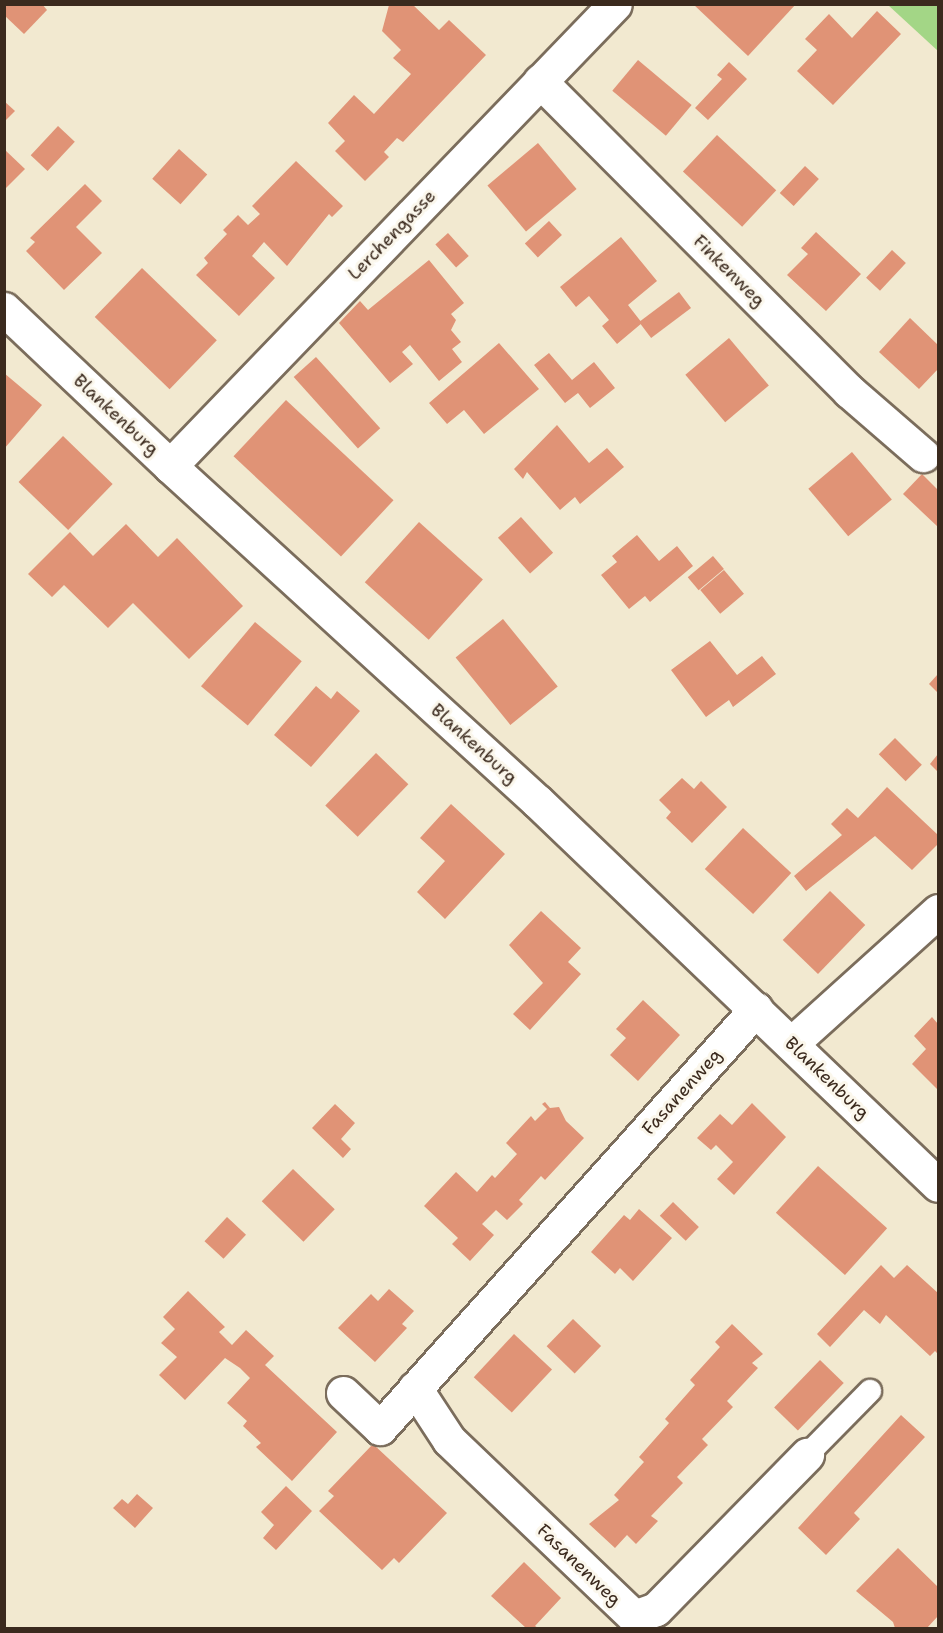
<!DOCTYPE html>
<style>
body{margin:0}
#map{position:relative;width:943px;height:1633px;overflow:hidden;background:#f2e9d0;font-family:"Shantell Sans",sans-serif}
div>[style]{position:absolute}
.green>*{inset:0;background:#a3d686}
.building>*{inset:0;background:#e09376;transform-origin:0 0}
.roads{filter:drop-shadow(2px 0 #7b6d5c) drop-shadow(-2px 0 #7b6d5c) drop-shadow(0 2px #7b6d5c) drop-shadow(0 -2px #7b6d5c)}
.lane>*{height:22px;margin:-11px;padding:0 11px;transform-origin:11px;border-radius:11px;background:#fff}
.street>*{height:33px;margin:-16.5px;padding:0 16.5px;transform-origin:16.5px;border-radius:16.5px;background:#fff}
span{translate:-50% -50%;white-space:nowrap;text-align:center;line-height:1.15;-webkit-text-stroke:6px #fbf7ec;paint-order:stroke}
.street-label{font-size:18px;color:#3b2a1e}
.frame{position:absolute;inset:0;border:6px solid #3b2a1e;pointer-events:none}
</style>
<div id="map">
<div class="green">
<i style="clip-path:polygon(888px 5px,938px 5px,938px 51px)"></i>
</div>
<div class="building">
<i style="clip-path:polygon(4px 4px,42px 4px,47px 10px,24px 34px,4px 15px)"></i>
<i style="clip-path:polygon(412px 4px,439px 30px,449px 20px,486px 55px,403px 142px,397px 138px,384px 152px,389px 157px,365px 181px,335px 151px,345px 141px,328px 123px,354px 95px,374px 114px,411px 74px,393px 58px,401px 50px,382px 31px,389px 5px)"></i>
<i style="clip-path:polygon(693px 4px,796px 4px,748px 56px)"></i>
<i style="clip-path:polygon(877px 11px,901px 34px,833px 105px,797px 71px,817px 50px,805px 39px,829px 14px,852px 38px)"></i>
<i style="left:638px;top:60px;width:70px;height:40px;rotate:40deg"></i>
<i style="clip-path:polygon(729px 62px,747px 79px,708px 120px,695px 108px,722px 79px,717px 75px)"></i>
<i style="clip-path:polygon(4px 101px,15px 111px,4px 122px)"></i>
<i style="left:58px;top:126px;width:23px;height:40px;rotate:43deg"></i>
<i style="left:717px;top:135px;width:81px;height:50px;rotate:43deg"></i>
<i style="left:538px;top:143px;width:60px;height:66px;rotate:50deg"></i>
<i style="clip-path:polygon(4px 149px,25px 169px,4px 190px)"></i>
<i style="left:179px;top:149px;width:38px;height:40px;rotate:42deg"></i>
<i style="clip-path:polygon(296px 161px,343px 206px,332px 217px,329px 214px,287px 266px,264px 242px,252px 256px,275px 278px,239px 316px,196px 275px,208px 263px,204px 258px,227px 234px,223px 230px,238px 215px,248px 225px,260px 214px,252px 206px)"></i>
<i style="left:805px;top:166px;width:19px;height:37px;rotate:43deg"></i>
<i style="clip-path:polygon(85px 184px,102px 201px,76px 227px,102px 253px,64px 290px,26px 251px,35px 242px,30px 238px)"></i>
<i style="left:549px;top:221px;width:19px;height:33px;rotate:47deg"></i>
<i style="clip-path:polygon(816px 232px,861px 274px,826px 311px,787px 275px,808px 254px,801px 248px)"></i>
<i style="left:448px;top:233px;width:31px;height:17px;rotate:48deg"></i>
<i style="clip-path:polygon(621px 237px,657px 281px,628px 305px,642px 323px,617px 344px,602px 326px,609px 320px,589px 296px,576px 307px,560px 287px)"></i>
<i style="left:892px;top:250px;width:19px;height:38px;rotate:43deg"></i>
<i style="clip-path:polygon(429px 260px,464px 303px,451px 314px,456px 320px,451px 330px,461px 342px,452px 349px,462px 362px,439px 381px,410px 345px,402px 352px,413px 364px,390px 383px,339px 323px,360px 301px,368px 310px)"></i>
<i style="left:142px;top:268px;width:104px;height:68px;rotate:44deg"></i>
<i style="left:679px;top:292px;width:20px;height:50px;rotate:53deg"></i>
<i style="clip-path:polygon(910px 318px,938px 345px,938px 369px,919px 389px,879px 352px)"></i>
<i style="left:729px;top:338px;width:62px;height:57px;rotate:50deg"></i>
<i style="clip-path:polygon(499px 343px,539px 389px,484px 434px,464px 410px,447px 424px,429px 403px)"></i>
<i style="clip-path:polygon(549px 353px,572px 380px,594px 362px,615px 388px,590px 408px,578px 393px,565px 403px,534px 365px)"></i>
<i style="left:316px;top:357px;width:96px;height:30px;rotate:48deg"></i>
<i style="clip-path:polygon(4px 373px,42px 405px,4px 449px)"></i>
<i style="left:286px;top:400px;width:147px;height:77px;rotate:43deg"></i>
<i style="clip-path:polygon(557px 425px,589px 463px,607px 448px,624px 467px,580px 504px,575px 497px,560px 510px,527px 472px,523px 479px,514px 469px)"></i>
<i style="left:63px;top:436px;width:69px;height:64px;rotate:44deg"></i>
<i style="left:852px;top:452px;width:62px;height:57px;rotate:50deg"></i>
<i style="clip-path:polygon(922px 474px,938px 490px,938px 527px,903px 494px)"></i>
<i style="left:521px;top:517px;width:48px;height:31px;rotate:48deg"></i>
<i style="left:419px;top:522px;width:86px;height:81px;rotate:42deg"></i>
<i style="clip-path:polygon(126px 524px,158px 557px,177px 538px,243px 606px,189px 659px,133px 603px,108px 628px,64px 585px,52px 597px,28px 574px,70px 532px,93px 556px)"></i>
<i style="clip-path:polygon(637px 535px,659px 561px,677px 546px,693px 566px,650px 602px,645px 596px,629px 609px,601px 575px,617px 562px,612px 556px)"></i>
<i style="left:713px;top:556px;width:17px;height:33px;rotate:50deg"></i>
<i style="left:724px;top:570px;width:31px;height:31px;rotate:50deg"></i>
<i style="left:503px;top:619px;width:87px;height:61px;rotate:51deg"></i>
<i style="left:255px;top:622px;width:61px;height:84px;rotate:40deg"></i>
<i style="clip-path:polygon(710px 641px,737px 675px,762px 656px,776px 674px,733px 707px,729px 700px,706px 717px,671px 670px)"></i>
<i style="clip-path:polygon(938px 674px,938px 693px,929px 684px)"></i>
<i style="clip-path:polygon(316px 686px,331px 699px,337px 691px,360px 711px,311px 767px,274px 735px)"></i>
<i style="left:895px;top:738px;width:38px;height:23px;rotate:45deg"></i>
<i style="left:376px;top:753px;width:45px;height:73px;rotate:44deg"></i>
<i style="clip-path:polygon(938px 754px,938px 772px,930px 764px)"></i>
<i style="clip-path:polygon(682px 778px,694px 789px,701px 781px,727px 807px,692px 843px,666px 818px,671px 812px,659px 800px)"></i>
<i style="clip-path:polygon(887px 787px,938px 835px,938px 844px,912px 870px,875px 836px,806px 891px,794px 876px,842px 835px,831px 824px,847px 808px,858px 818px)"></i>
<i style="clip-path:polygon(451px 804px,505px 854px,445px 919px,417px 892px,445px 861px,420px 838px)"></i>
<i style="left:743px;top:828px;width:66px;height:56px;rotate:43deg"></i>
<i style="left:830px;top:891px;width:49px;height:68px;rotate:44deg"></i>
<i style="clip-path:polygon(541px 911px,581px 948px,568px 962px,581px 974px,530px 1030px,513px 1014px,543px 983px,509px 945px)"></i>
<i style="clip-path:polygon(643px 1000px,680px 1035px,638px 1081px,610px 1055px,626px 1038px,616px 1029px)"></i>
<i style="clip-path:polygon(932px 1017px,938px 1024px,938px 1090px,912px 1064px,926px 1049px,914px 1036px)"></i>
<i style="clip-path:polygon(545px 1102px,550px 1108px,559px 1107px,566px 1121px,584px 1138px,545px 1180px,541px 1176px,519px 1200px,523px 1204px,507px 1220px,496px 1210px,482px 1224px,494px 1235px,470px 1261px,452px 1244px,458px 1238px,424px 1206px,456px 1172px,477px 1192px,492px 1175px,495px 1178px,517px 1154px,506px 1143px,531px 1116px,535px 1121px,547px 1109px,542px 1104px)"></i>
<i style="clip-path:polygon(752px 1103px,786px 1137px,734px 1195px,717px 1179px,733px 1162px,716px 1145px,711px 1150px,697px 1138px,720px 1114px,732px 1125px)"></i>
<i style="clip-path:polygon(335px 1104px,355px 1123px,341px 1139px,351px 1149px,343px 1158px,312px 1128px)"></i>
<i style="left:818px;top:1166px;width:93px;height:63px;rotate:42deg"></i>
<i style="left:293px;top:1169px;width:58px;height:45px;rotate:44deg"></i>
<i style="left:673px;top:1202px;width:36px;height:19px;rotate:44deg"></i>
<i style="clip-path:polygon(639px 1209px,672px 1238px,633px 1281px,620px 1268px,615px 1274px,591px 1252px,624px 1215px,630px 1220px)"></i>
<i style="left:227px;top:1217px;width:26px;height:33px;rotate:43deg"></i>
<i style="clip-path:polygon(881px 1265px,894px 1278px,907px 1265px,938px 1293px,938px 1354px,935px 1351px,930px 1356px,886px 1315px,880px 1324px,864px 1310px,830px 1347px,817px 1334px)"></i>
<i style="clip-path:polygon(389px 1289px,414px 1311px,402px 1324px,407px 1328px,375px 1362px,338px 1328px,371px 1294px,378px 1301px)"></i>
<i style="clip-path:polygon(188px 1291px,225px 1327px,219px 1332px,232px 1345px,246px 1330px,274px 1356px,265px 1365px,337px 1432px,292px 1481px,256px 1447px,261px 1443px,243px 1426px,247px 1421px,227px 1403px,250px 1378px,240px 1368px,225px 1358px,185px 1400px,159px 1375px,177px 1357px,161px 1343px,175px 1329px,163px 1317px)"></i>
<i style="left:573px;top:1319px;width:39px;height:38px;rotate:44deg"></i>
<i style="clip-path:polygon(732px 1324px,763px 1354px,752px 1363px,758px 1368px,727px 1401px,733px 1407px,702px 1439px,708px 1445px,677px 1477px,683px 1483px,651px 1516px,658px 1521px,636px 1544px,627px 1535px,615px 1548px,589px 1524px,619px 1500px,614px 1495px,644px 1462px,639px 1457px,669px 1423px,665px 1419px,695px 1385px,690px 1380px,720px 1347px,715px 1342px)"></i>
<i style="left:514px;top:1334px;width:52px;height:59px;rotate:43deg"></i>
<i style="left:820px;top:1360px;width:33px;height:66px;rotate:44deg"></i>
<i style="clip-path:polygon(901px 1415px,925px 1437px,854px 1513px,860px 1519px,826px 1555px,798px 1528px)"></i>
<i style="clip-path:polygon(373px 1444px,447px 1513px,399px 1563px,394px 1558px,382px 1570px,319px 1511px,334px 1496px,328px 1491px)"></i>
<i style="clip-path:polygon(286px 1486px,312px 1511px,276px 1550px,263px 1538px,274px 1525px,261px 1512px)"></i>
<i style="clip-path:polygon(137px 1494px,153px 1508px,135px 1528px,113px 1508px,122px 1499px,128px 1504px)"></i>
<i style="clip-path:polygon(898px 1548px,938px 1587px,938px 1616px,927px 1628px,895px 1628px,893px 1622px,856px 1591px)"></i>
<i style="clip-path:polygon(524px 1562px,561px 1598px,535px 1626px,538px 1628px,526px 1628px,491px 1596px)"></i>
</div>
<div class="roads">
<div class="lane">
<i style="left:807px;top:1455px;width:90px;rotate:-45.5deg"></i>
</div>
<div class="street">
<i style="left:540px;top:81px;width:438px;rotate:45.1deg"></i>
<i style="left:849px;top:391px;width:98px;rotate:40.9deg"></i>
<i style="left:4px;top:309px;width:228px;rotate:43.4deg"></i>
<i style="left:170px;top:466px;width:497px;rotate:42.4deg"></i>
<i style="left:537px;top:801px;width:555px;rotate:43.76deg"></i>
<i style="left:170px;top:466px;width:641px;rotate:-46.07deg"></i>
<i style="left:792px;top:1043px;width:197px;rotate:-42.1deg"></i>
<i style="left:415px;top:1388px;width:62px;rotate:56.8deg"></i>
<i style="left:449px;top:1440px;width:256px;rotate:43.7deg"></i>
<i style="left:634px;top:1617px;width:23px;rotate:-20deg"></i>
<i style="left:656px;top:1609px;width:216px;rotate:-45.6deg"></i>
<i style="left:343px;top:1393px;width:51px;rotate:43.4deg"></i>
<i style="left:380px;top:1428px;width:563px;rotate:-48.1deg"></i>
</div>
</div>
<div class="street-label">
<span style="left:392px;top:235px;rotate:-46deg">Lerchengasse</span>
<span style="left:729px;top:271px;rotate:45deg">Finkenweg</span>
<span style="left:116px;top:415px;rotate:43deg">Blankenburg</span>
<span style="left:474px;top:744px;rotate:42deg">Blankenburg</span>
<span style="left:827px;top:1078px;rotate:44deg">Blankenburg</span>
<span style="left:682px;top:1092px;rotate:-48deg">Fasanenweg</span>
<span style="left:579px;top:1565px;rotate:44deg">Fasanenweg</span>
</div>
<div class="frame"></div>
</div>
